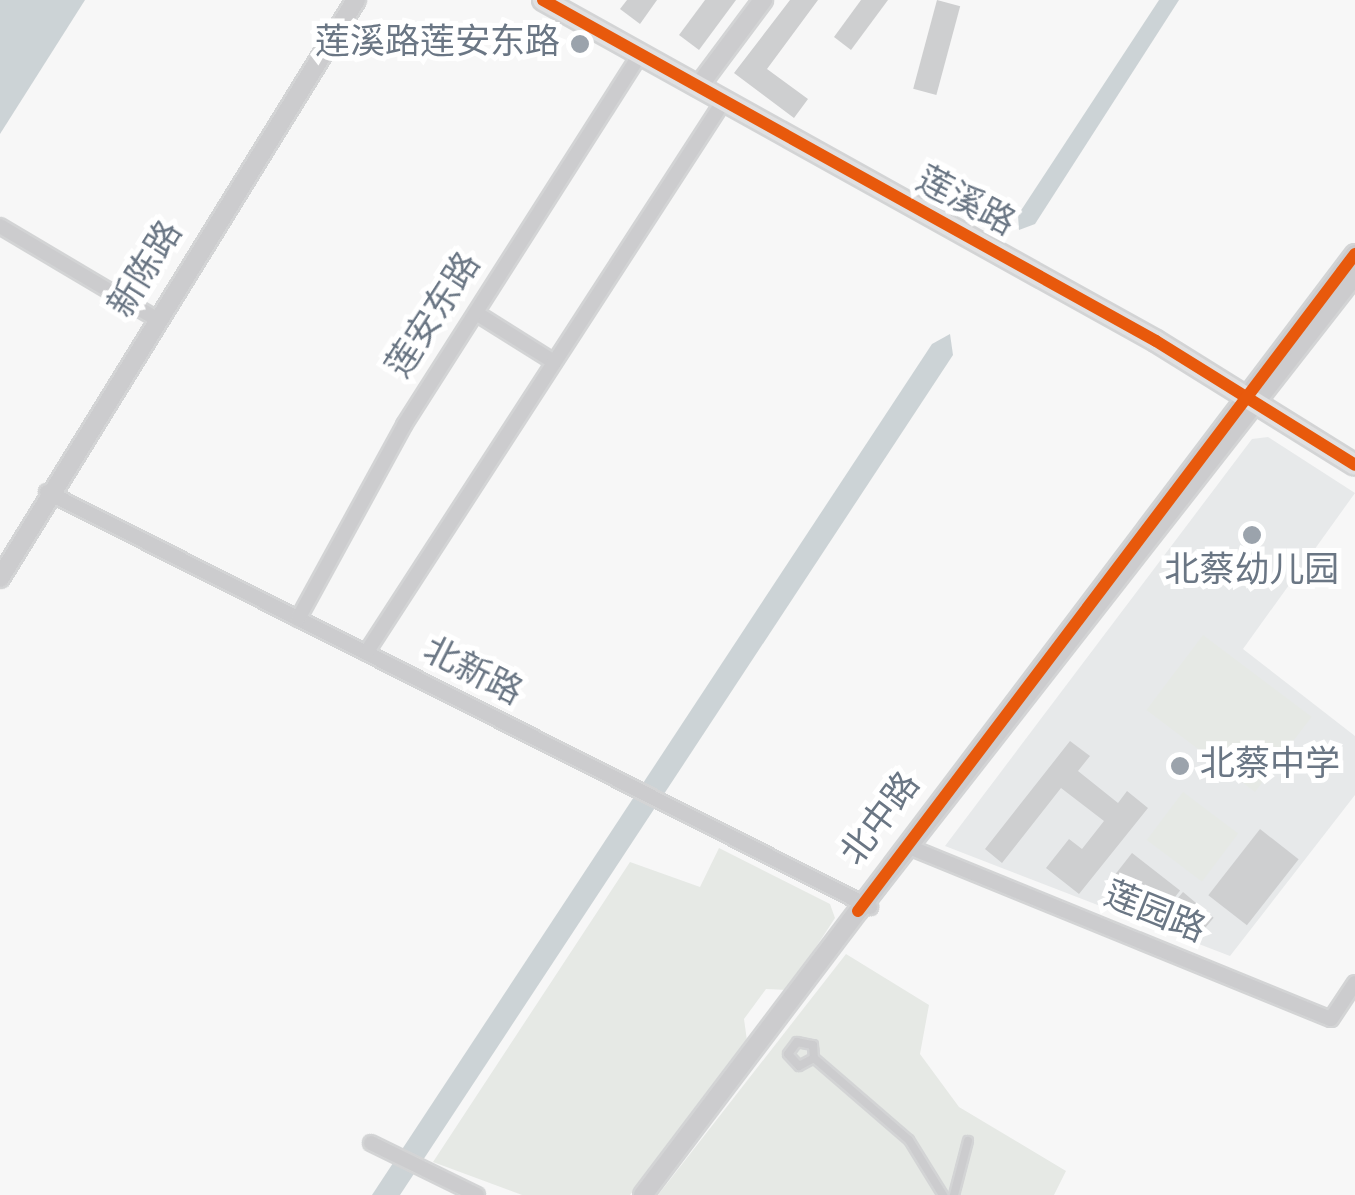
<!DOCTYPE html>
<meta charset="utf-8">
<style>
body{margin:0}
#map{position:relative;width:1355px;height:1195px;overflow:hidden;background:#f7f7f7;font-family:Overpass,"Noto Sans SC",sans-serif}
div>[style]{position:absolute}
.built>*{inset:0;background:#e7e9ea}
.green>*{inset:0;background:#e6e9e5;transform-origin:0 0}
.water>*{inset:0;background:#ccd3d6}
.building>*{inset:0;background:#cecfd0;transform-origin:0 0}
.roads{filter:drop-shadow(2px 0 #d3d4d5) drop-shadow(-2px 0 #d3d4d5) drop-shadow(0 2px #d3d4d5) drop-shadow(0 -2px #d3d4d5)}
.service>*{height:8px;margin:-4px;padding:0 4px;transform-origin:4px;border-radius:4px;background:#ccccce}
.minor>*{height:14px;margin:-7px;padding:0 7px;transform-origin:7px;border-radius:7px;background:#ccccce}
.tertiary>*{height:18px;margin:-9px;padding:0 9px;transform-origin:9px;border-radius:9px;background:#ccccce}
.secondary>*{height:20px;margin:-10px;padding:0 10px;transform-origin:10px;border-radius:10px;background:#e0e0e1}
.cycleway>*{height:12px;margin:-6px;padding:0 6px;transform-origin:6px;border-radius:6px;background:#e8590c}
.dots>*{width:28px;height:28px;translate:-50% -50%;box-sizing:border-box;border:5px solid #fff;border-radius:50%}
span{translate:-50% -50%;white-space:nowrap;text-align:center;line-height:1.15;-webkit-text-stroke:10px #fff;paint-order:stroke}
.poi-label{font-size:35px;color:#6a7684}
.right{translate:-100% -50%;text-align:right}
.left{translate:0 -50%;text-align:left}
.street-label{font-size:35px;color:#6a7684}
</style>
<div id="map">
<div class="built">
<i style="clip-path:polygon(1268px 437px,1355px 493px,1243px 649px,1355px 736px,1355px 795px,1230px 956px,945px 846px,1252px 439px)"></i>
</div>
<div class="green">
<i style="left:1203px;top:635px;width:136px;height:94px;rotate:37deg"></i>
<i style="left:1183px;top:792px;width:69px;height:60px;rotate:37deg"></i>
<i style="clip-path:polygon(719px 848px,830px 904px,835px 918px,788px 990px,766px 989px,744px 1019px,748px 1048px,630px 1195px,522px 1195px,433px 1162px,630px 862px,700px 887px)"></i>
<i style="clip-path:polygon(846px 954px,929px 1005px,920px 1054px,959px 1107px,1066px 1171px,1054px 1195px,658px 1195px)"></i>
</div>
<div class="water">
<i style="clip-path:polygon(0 0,85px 0,0 134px)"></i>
<i style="clip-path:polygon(1159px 0,1179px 0,1035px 224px,1019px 230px,1018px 215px)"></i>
<i style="clip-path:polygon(950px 334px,953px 355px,400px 1195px,372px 1195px,932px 344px)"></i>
</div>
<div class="building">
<i style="clip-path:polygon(627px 0,657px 0,640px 24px,620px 9px)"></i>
<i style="clip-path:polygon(705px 0,736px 0,699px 50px,679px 35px)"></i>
<i style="clip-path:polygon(790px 0,818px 0,767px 69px,808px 99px,794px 118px,734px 73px)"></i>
<i style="clip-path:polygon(861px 0,888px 0,851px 50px,834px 37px)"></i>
<i style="left:937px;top:0;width:24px;height:92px;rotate:15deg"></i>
<i style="clip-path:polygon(1070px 741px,1090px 756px,1078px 771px,1118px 803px,1127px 791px,1148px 808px,1079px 894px,1046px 868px,1069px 839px,1082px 849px,1104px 821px,1061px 788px,1002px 863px,985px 849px)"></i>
<i style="left:1260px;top:829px;width:49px;height:84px;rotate:38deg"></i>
<i style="left:1132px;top:853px;width:61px;height:41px;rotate:38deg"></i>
<i style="left:1183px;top:892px;width:40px;height:29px;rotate:40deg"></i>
</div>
<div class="roads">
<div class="service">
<i style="left:814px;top:1058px;width:17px;rotate:152deg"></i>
<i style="left:799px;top:1066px;width:16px;rotate:-133deg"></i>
<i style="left:788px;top:1054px;width:15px;rotate:-53deg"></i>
<i style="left:797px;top:1042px;width:16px;rotate:11deg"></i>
<i style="left:813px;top:1045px;width:13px;rotate:86deg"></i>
<i style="left:814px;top:1058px;width:125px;rotate:40.8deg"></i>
<i style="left:909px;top:1140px;width:65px;rotate:58.3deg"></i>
<i style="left:954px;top:1195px;width:56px;rotate:-75.5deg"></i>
</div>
<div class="minor">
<i style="left:0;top:226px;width:180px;rotate:30.7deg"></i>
<i style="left:476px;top:313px;width:92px;rotate:32.1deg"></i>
<i style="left:47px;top:492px;width:922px;rotate:26.76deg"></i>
<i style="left:298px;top:619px;width:221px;rotate:-61.3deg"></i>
<i style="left:404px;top:425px;width:439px;rotate:-57.5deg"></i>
<i style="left:366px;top:653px;width:657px;rotate:-57.06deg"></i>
<i style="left:914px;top:849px;width:450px;rotate:22.2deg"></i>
<i style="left:1331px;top:1019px;width:43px;rotate:-56.3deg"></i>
<i style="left:371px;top:1143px;width:118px;rotate:26.1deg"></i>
</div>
<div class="tertiary">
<i style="left:698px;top:87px;width:109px;rotate:-53.2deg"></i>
<i style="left:0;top:578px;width:679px;rotate:-58.37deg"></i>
<i style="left:858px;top:911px;width:807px;rotate:-51.99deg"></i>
<i style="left:643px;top:1195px;width:1180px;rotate:-52.89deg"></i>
</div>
<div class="secondary">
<i style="left:543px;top:0;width:701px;rotate:29.09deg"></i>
<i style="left:1156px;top:341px;width:234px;rotate:31.9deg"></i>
</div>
</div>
<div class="cycleway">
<i style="left:543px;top:0;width:701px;rotate:29.09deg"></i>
<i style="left:1156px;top:341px;width:234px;rotate:31.9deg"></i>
<i style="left:858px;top:911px;width:824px;rotate:-52.89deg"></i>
</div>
<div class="dots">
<i style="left:580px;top:44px;background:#9ba3ac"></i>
<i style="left:1252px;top:535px;background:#9ba3ac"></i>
<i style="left:1180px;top:766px;background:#9ba3ac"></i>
</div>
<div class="poi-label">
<span class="right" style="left:560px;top:44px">莲溪路莲安东路</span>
<span style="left:1252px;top:572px">北蔡幼儿园</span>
<span class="left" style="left:1200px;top:766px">北蔡中学</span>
</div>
<div class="street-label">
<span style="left:965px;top:203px;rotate:28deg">莲溪路</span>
<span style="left:147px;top:270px;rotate:-58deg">新陈路</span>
<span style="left:435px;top:316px;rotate:-57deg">莲安东路</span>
<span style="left:472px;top:673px;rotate:27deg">北新路</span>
<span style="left:882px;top:820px;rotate:-53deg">北中路</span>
<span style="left:1154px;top:914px;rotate:22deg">莲园路</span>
</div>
</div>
